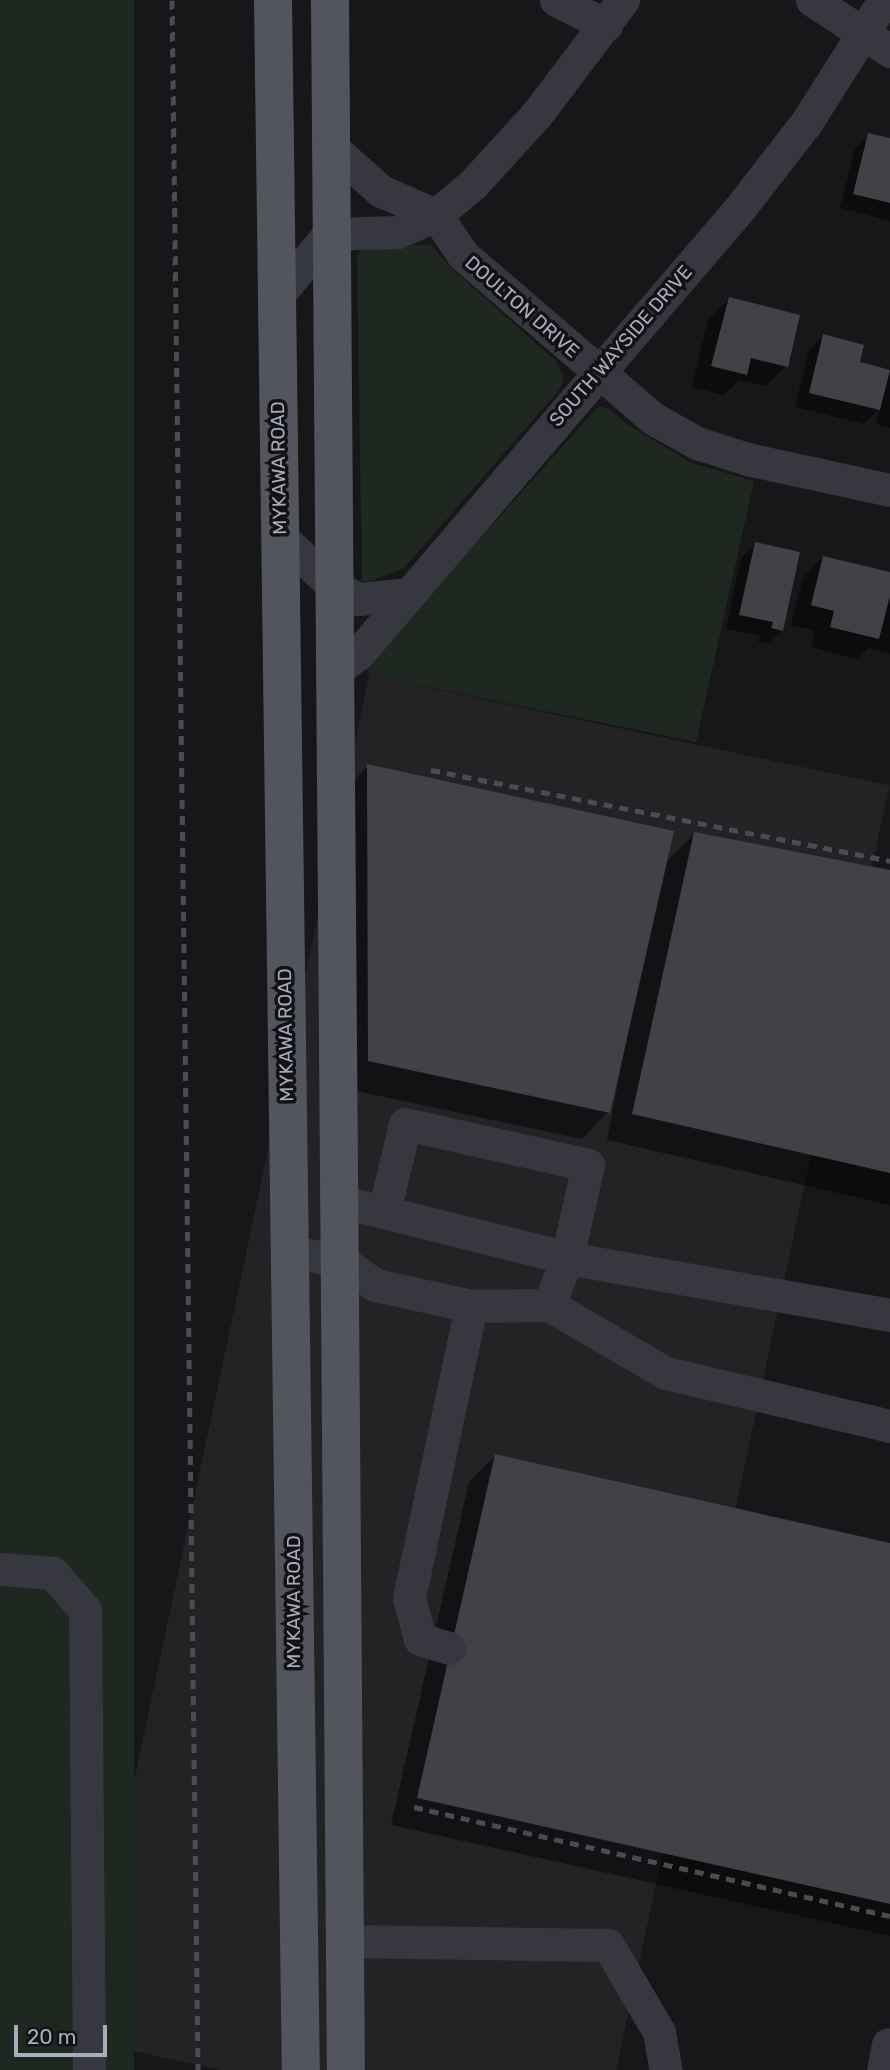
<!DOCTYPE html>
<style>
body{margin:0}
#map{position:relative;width:890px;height:2070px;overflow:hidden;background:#171719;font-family:Rubik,sans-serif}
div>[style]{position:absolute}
.built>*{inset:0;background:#232326;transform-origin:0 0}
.green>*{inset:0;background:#1e2820;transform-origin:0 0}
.shadow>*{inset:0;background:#0007}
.building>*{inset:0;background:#414247}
.minor>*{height:33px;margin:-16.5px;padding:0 16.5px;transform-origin:16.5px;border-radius:16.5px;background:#37383f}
.major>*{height:38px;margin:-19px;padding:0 19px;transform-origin:19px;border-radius:19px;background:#53555e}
.rail>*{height:5px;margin-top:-2.5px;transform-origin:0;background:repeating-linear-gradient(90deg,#4a4c54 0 9px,transparent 0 16px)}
span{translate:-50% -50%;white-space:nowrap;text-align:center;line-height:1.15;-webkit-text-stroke:7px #121214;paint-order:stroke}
.street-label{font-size:19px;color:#a8adbb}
.scale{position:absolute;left:14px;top:2025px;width:93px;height:32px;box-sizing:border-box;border:4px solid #a8adbb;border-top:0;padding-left:9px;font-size:21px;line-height:24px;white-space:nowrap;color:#a8adbb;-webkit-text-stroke:5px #121214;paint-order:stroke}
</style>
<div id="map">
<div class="built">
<i style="left:369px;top:675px;width:532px;height:1395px;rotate:12deg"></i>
</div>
<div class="green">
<i style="left:0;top:0;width:134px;height:2070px"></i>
<i style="clip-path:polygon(367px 244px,431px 245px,452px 269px,557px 362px,564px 378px,560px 389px,404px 568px,368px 582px,362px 581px,357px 255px)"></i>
<i style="clip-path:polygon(598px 407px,608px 408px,628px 425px,692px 463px,754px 481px,696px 742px,369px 675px,366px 666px)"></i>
</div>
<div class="shadow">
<i style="clip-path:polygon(869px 135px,890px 140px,890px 221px,840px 208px,855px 149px)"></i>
<i style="clip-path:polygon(729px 299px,786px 366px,765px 386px,739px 380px,724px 395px,692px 387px,708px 320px)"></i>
<i style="clip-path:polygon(824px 336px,858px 363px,889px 371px,890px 367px,890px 428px,876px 424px,880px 408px,864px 424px,795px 407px,809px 350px)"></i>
<i style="clip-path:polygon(755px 544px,782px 630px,767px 644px,758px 642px,760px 636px,726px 629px,741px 558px)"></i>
<i style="clip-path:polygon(823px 557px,890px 574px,890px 654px,868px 648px,857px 659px,811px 647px,815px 631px,791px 625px,803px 578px)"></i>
<i style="clip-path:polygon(368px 766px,664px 864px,694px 834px,890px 872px,890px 1205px,607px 1140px,639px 975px,608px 1112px,582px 1139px,342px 1088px,341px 793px)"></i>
<i style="clip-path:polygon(495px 1456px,890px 1545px,890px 1936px,391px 1825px,469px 1482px)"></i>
</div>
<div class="building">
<i style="clip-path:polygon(868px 133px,890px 138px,890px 203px,853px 194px)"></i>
<i style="clip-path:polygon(729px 297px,800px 315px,788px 367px,751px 358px,747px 375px,711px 366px)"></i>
<i style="clip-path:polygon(823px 334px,864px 345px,860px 362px,890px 370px,880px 410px,809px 393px)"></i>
<i style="clip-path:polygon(755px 542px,800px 552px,783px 631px,771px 628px,773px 622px,739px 615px)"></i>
<i style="clip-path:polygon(823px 556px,890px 572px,890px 596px,879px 639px,830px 627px,834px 611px,811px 605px)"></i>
<i style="clip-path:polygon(367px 764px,674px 831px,610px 1113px,368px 1061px)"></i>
<i style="clip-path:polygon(694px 832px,890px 870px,890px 1173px,632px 1114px)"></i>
<i style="clip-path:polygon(495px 1454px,890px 1543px,890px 1904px,417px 1798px)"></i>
</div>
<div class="minor">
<i style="left:556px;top:0;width:56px;rotate:26.6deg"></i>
<i style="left:812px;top:0;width:93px;rotate:33.2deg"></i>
<i style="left:328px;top:144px;width:71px;rotate:41.6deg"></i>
<i style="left:381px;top:191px;width:60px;rotate:23.6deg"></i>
<i style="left:436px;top:215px;width:48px;rotate:56deg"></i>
<i style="left:463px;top:255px;width:252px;rotate:40.7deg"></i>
<i style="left:654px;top:419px;width:49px;rotate:29.2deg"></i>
<i style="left:697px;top:443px;width:52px;rotate:17.7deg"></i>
<i style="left:747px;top:459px;width:146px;rotate:12.2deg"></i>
<i style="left:276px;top:297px;width:82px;rotate:-49.9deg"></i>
<i style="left:329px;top:234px;width:69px;rotate:-1.7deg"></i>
<i style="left:398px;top:232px;width:42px;rotate:-24.1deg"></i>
<i style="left:436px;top:215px;width:48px;rotate:-40deg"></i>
<i style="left:473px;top:184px;width:95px;rotate:-47.6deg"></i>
<i style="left:537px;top:114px;width:143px;rotate:-53deg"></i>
<i style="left:280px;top:536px;width:73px;rotate:43.3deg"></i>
<i style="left:333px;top:586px;width:29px;rotate:27deg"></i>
<i style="left:359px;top:599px;width:49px;rotate:-5.8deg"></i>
<i style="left:334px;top:672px;width:30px;rotate:-37deg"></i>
<i style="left:358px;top:654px;width:587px;rotate:-49.42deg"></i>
<i style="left:740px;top:208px;width:108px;rotate:-52.2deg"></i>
<i style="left:806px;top:123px;width:146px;rotate:-57.6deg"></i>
<i style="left:339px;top:1201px;width:235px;rotate:14deg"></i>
<i style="left:567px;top:1258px;width:328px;rotate:10deg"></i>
<i style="left:384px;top:1212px;width:90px;rotate:-76.6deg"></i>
<i style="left:405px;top:1124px;width:188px;rotate:12.6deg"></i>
<i style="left:588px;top:1165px;width:95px;rotate:102.7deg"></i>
<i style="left:567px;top:1258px;width:50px;rotate:111deg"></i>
<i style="left:291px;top:1252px;width:52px;rotate:10deg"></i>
<i style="left:342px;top:1261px;width:41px;rotate:36deg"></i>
<i style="left:375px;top:1285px;width:98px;rotate:12.3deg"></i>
<i style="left:471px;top:1306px;width:78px;rotate:-0.7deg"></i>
<i style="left:549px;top:1305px;width:135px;rotate:30.2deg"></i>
<i style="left:666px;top:1373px;width:230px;rotate:13.3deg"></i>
<i style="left:0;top:1569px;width:53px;rotate:4.3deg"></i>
<i style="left:53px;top:1573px;width:49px;rotate:49.1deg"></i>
<i style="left:85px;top:1610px;width:460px;rotate:89.5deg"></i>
<i style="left:449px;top:1648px;width:30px;rotate:-163deg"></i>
<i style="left:420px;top:1639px;width:42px;rotate:-105deg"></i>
<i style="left:409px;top:1598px;width:299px;rotate:-78deg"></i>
<i style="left:346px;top:1941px;width:262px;rotate:0.9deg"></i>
<i style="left:608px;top:1945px;width:101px;rotate:59.6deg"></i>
<i style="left:659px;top:2032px;width:39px;rotate:80deg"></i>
<i style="left:883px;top:2070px;width:26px;rotate:-79deg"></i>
</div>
<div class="major">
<i style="left:273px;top:0;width:2070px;rotate:89.23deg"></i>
<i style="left:330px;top:0;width:2070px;rotate:89.56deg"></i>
</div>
<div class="rail">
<i style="left:172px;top:0;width:2070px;rotate:89.28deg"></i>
<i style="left:431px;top:770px;width:468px;rotate:11.2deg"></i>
<i style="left:414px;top:1807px;width:488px;rotate:12.9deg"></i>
</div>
<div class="street-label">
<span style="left:522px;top:307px;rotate:41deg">DOULTON DRIVE</span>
<span style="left:621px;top:346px;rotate:-49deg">SOUTH WAYSIDE DRIVE</span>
<span style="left:279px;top:468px;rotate:-91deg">MYKAWA ROAD</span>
<span style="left:286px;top:1035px;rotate:-91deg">MYKAWA ROAD</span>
<span style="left:294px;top:1602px;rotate:-90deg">MYKAWA ROAD</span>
</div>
<div class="scale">20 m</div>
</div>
